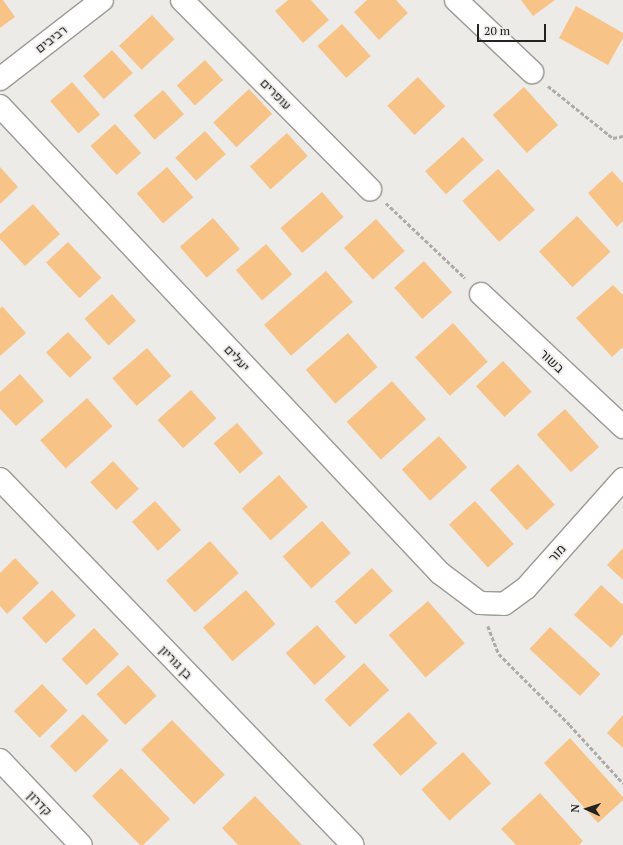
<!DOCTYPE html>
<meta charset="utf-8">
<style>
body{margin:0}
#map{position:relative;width:623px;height:845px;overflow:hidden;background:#edebe8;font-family:"PT Serif",Heebo,serif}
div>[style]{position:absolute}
.building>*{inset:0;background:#f8c387;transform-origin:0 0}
.path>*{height:2.5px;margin-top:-1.25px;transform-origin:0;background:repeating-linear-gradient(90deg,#aeacaa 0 4px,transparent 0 6px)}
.roads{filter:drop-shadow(1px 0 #9c9a97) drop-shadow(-1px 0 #9c9a97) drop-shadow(0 1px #9c9a97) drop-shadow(0 -1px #9c9a97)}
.minor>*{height:22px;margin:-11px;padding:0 11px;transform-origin:11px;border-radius:11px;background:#fff}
span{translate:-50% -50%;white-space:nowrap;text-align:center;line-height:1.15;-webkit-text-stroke:3.5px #edebe8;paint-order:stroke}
.street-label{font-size:13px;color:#242322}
.north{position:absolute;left:567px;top:789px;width:40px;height:40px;-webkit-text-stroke:3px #edebe8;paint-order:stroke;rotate:273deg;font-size:11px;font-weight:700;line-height:16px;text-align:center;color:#242322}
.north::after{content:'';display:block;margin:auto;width:14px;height:18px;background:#242322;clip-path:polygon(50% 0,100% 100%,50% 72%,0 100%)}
.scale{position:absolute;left:477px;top:24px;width:69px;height:18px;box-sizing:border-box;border:2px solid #242322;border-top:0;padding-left:5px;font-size:12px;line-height:14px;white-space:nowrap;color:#242322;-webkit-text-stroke:3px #edebe8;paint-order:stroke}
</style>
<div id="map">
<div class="building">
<i style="clip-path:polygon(0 0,3px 0,15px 17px,0 28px)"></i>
<i style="clip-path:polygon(288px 0,311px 0,329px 20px,303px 43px,275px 11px)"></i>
<i style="clip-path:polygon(367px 0,396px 0,408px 13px,379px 40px,354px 12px)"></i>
<i style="clip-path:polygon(521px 0,555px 0,533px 16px)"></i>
<i style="clip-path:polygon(576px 6px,623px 33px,623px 38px,608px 65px,559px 38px)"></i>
<i style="left:152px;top:15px;width:33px;height:45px;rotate:47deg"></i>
<i style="left:342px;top:24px;width:43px;height:33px;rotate:48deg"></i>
<i style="left:112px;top:50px;width:31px;height:39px;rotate:48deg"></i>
<i style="left:205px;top:60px;width:27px;height:38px;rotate:48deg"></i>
<i style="left:418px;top:77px;width:40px;height:42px;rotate:47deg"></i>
<i style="left:72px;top:82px;width:43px;height:29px;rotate:49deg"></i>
<i style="left:524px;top:87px;width:51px;height:42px;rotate:48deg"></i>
<i style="left:249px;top:89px;width:34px;height:49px;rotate:47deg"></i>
<i style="left:163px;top:90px;width:32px;height:39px;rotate:49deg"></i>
<i style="left:115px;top:124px;width:39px;height:33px;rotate:48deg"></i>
<i style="left:205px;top:131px;width:31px;height:40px;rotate:48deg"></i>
<i style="left:287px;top:133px;width:31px;height:50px;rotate:48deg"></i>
<i style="left:463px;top:137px;width:31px;height:51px;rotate:48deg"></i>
<i style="clip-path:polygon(0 167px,18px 187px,0 204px)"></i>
<i style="left:167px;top:167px;width:40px;height:40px;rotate:49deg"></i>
<i style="left:498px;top:169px;width:55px;height:48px;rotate:48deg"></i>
<i style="clip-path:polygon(612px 171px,623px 183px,623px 221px,617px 227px,588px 193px)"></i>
<i style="left:322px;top:192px;width:33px;height:55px;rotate:49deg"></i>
<i style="clip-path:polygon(33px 204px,60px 234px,25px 266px,0 239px,0 234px)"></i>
<i style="left:577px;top:216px;width:49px;height:52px;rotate:47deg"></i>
<i style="left:213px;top:218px;width:41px;height:44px;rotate:49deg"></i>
<i style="left:376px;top:219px;width:43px;height:43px;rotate:48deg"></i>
<i style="left:68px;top:242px;width:49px;height:30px;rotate:47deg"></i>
<i style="left:266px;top:244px;width:40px;height:40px;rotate:49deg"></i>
<i style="left:424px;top:261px;width:42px;height:40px;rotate:48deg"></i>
<i style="left:326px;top:271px;width:41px;height:82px;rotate:49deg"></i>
<i style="clip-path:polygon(613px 285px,623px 295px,623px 347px,612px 357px,576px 318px)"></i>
<i style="left:112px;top:294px;width:36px;height:37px;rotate:48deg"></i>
<i style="clip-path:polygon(2px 306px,26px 333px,0 356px,0 309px)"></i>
<i style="left:453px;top:323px;width:52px;height:51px;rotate:48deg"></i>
<i style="left:68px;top:332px;width:35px;height:30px;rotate:47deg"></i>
<i style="left:348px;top:333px;width:45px;height:56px;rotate:49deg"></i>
<i style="left:147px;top:348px;width:37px;height:46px;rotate:49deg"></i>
<i style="left:503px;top:361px;width:42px;height:37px;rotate:47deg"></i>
<i style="clip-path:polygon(20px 374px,44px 401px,16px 426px,0 409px,0 392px)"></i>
<i style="left:392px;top:381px;width:51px;height:61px;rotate:48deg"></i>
<i style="left:191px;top:390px;width:38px;height:45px;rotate:48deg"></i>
<i style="left:87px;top:398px;width:38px;height:63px;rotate:48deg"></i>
<i style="left:565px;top:409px;width:51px;height:38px;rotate:48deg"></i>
<i style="left:237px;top:423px;width:40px;height:31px;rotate:49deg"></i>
<i style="left:439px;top:436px;width:42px;height:50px;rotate:48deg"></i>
<i style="left:113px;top:461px;width:38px;height:31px;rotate:47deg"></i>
<i style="left:518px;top:464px;width:55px;height:38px;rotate:48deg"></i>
<i style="left:279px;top:475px;width:43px;height:50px;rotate:48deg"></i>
<i style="left:155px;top:501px;width:39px;height:31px;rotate:48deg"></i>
<i style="left:475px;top:501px;width:58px;height:35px;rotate:48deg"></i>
<i style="left:322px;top:521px;width:43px;height:53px;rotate:48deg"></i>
<i style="left:210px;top:541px;width:43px;height:59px;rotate:48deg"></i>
<i style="clip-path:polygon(623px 548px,623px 580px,607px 565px)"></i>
<i style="clip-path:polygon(15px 558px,39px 583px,7px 614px,0 606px,0 573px)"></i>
<i style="left:372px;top:568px;width:31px;height:50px;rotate:48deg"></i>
<i style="clip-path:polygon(601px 585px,623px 605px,623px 634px,611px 648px,574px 615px)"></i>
<i style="left:52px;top:590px;width:35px;height:41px;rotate:47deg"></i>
<i style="left:246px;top:590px;width:45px;height:57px;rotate:49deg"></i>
<i style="left:428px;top:601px;width:56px;height:52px;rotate:49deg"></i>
<i style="left:317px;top:625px;width:43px;height:42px;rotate:48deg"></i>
<i style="left:550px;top:627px;width:69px;height:30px;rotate:43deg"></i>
<i style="left:94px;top:628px;width:36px;height:45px;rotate:46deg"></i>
<i style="left:364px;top:663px;width:37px;height:54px;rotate:47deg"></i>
<i style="left:128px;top:665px;width:42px;height:43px;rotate:47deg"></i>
<i style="left:42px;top:684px;width:37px;height:39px;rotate:46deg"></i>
<i style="left:409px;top:712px;width:42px;height:49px;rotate:48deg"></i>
<i style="left:83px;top:714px;width:37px;height:46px;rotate:46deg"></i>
<i style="clip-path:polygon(623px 715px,623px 748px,607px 733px)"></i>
<i style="left:172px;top:720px;width:76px;height:43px;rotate:46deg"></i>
<i style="clip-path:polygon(570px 738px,623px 797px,623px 800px,598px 823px,544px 763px)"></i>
<i style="left:463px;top:752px;width:42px;height:56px;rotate:48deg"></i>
<i style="clip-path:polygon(121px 768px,170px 819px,143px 845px,140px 845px,92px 796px)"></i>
<i style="clip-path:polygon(540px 793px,583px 841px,579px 845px,516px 845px,501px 829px)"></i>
<i style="clip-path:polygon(255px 796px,302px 845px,238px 845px,222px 828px)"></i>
</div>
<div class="path">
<i style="left:548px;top:86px;width:83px;rotate:38.7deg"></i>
<i style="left:613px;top:138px;width:10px;rotate:-11deg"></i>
<i style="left:386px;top:203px;width:109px;rotate:43.5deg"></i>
<i style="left:488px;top:626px;width:30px;rotate:69deg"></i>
<i style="left:499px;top:654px;width:100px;rotate:45deg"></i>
<i style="left:570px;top:725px;width:79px;rotate:47.6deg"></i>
</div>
<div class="roads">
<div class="minor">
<i style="left:182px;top:0;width:267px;rotate:45.2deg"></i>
<i style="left:456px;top:0;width:105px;rotate:43.5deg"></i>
<i style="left:0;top:79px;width:129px;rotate:-37.8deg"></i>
<i style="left:0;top:106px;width:642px;rotate:46.71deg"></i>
<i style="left:440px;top:573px;width:50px;rotate:36.9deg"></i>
<i style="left:480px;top:603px;width:24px;rotate:2deg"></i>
<i style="left:504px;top:604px;width:27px;rotate:-36deg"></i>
<i style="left:526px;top:588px;width:146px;rotate:-48.3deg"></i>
<i style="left:481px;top:294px;width:195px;rotate:43.1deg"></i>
<i style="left:0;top:479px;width:508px;rotate:46.04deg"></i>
<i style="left:0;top:760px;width:117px;rotate:46.4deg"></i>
</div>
</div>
<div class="street-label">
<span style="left:51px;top:39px;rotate:-38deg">רביבים</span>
<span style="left:276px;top:94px;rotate:45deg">עופרים</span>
<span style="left:237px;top:358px;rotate:47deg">יעלים</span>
<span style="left:552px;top:361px;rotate:43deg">בשור</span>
<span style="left:557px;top:553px;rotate:-48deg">מור</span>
<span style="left:176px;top:662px;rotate:46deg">בן גוריון</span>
<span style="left:40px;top:803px;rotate:46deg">קדרון</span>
</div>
<div class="north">N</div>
<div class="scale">20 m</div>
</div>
